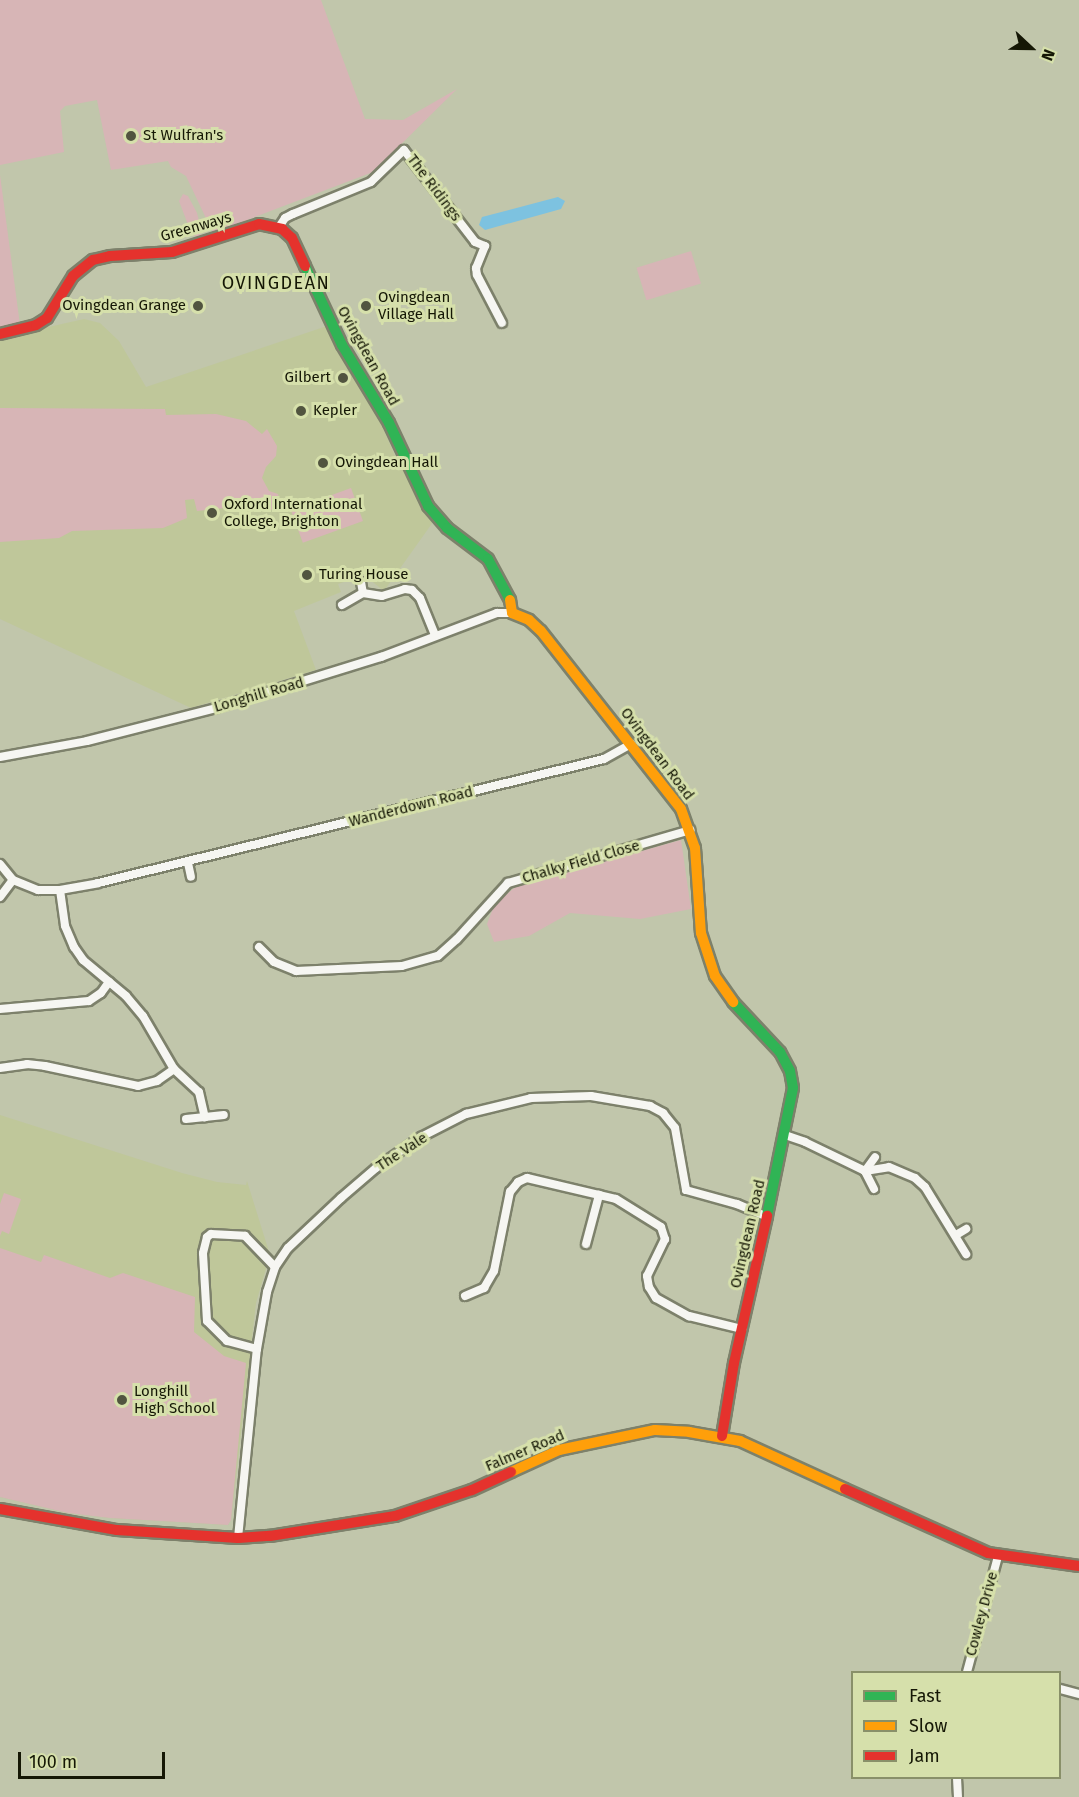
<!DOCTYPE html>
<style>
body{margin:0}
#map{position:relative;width:1079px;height:1797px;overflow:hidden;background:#c1c6ab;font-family:"Fira Sans",sans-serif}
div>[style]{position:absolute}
.built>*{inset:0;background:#bfc79a}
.green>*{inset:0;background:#d7b5b6;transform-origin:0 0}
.water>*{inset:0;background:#7dc2e0}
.roads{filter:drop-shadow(2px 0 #7d816b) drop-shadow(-2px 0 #7d816b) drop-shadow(0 2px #7d816b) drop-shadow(0 -2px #7d816b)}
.street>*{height:8px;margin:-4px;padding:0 4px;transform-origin:4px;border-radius:4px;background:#f6f6f2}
.fast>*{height:10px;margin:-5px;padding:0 5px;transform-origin:5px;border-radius:5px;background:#30b455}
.slow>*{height:10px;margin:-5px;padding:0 5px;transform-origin:5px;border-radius:5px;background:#ff9f0a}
.jam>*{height:10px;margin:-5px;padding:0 5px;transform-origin:5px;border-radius:5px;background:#e5322d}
.dots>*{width:16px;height:16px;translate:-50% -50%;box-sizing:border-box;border:3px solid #d6e0ab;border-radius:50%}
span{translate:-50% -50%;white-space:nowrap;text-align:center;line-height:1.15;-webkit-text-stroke:6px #d6e0ab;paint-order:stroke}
.poi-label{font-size:15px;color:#151705}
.left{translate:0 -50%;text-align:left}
.right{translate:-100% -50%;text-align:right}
.street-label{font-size:15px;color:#151705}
.quarter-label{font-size:18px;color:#151705;letter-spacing:1.5px}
.legend{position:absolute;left:851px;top:1671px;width:210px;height:108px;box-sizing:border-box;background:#d6e0ab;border:2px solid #899069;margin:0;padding:8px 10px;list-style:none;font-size:18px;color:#151705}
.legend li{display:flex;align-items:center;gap:12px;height:30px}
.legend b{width:30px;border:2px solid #899069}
.north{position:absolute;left:1001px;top:18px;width:60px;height:60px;-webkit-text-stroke:4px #d6e0ab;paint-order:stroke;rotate:112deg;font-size:16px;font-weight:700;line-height:24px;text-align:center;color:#151705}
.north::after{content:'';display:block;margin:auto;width:21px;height:27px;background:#151705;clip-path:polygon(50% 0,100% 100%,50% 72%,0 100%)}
.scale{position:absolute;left:18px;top:1752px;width:147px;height:27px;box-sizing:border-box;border:3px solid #151705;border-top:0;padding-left:8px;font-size:18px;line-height:21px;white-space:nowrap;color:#151705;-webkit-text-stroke:4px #d6e0ab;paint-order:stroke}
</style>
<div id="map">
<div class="built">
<i style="clip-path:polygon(84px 319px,100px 323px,119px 341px,146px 387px,327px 326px,377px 414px,395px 456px,398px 456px,421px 509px,433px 522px,384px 591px,364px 575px,338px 584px,341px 592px,294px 611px,316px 670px,191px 708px,0 619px,0 338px)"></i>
<i style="clip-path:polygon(0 1115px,182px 1173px,217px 1182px,246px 1185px,247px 1181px,270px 1255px,256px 1303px,231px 1520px,228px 1525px,110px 1518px,68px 1513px,0 1497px)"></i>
</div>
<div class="green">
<i style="clip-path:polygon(0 0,321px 0,365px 119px,403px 120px,457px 89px,373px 172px,213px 233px,186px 176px,171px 167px,168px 161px,111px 170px,97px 100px,65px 106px,60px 111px,64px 152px,0 165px)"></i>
<i style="clip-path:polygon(0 175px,20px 325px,0 330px)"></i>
<i style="clip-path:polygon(183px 194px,188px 196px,197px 213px,202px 232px,198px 237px,192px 235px,179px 201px)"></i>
<i style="left:691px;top:251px;width:34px;height:57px;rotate:73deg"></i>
<i style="clip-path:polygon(0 408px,165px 409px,166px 415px,216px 414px,246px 421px,262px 434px,267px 429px,277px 446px,276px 456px,266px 467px,262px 478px,269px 491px,278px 494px,282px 509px,272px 510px,261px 504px,197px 511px,194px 499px,185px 500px,187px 518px,163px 528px,72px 531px,59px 538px,0 542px)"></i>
<i style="left:351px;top:488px;width:35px;height:64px;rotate:70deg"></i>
<i style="clip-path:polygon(681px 840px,691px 909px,640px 919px,570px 913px,529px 936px,494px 942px,487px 924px,495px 903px,517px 886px)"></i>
<i style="clip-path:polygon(4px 1193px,21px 1199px,9px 1234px,2px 1231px,0 1236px,0 1204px)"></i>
<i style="clip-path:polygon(0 1248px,41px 1262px,44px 1255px,110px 1278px,123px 1273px,195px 1297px,194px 1332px,224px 1356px,246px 1363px,231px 1520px,228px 1525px,110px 1518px,68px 1513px,0 1497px)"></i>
</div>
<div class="water">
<i style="clip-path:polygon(558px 197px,565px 201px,561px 209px,485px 230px,479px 225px,482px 217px)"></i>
</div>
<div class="roads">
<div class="street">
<i style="left:279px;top:227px;width:11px;rotate:-56deg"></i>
<i style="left:285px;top:218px;width:9px;rotate:-27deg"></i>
<i style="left:293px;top:214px;width:84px;rotate:-22.3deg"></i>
<i style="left:371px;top:182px;width:46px;rotate:-44.1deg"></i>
<i style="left:404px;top:150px;width:116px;rotate:52.3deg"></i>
<i style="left:475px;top:242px;width:11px;rotate:22deg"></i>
<i style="left:485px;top:246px;width:24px;rotate:112deg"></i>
<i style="left:476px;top:268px;width:7px;rotate:82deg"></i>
<i style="left:477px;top:275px;width:54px;rotate:62.5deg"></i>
<i style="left:361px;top:582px;width:11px;rotate:80deg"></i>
<i style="left:342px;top:605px;width:24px;rotate:-30deg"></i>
<i style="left:363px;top:593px;width:19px;rotate:9deg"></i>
<i style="left:382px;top:596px;width:24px;rotate:-17deg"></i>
<i style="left:405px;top:589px;width:7px;rotate:8deg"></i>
<i style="left:412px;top:590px;width:11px;rotate:45deg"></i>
<i style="left:420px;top:598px;width:40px;rotate:68deg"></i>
<i style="left:0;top:757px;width:88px;rotate:-10.4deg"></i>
<i style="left:87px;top:741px;width:133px;rotate:-14.3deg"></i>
<i style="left:216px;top:708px;width:173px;rotate:-17.2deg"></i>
<i style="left:381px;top:657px;width:124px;rotate:-20.8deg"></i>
<i style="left:497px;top:613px;width:15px"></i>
<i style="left:188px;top:863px;width:14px;rotate:78deg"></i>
<i style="left:0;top:864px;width:21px;rotate:51deg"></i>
<i style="left:13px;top:880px;width:27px;rotate:22deg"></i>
<i style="left:38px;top:890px;width:22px"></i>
<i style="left:60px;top:890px;width:39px;rotate:-10deg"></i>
<i style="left:98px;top:883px;width:521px;rotate:-13.77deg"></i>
<i style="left:604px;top:759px;width:31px;rotate:-29deg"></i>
<i style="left:60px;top:890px;width:36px;rotate:82deg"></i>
<i style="left:65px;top:926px;width:23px;rotate:67deg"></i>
<i style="left:74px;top:947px;width:16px;rotate:55deg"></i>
<i style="left:83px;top:960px;width:56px;rotate:39.9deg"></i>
<i style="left:126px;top:996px;width:26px;rotate:50deg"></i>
<i style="left:143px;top:1016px;width:61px;rotate:59.7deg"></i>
<i style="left:174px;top:1069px;width:34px;rotate:43deg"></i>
<i style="left:199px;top:1092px;width:26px;rotate:77deg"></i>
<i style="left:0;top:897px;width:21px;rotate:-53deg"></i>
<i style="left:259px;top:947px;width:21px;rotate:45deg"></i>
<i style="left:274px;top:962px;width:24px;rotate:22deg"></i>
<i style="left:296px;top:971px;width:106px;rotate:-2.7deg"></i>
<i style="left:402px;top:966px;width:37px;rotate:-16deg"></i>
<i style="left:438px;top:956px;width:25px;rotate:-42deg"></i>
<i style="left:457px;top:939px;width:76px;rotate:-47.7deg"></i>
<i style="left:508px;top:883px;width:190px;rotate:-16.2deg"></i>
<i style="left:0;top:1009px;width:89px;rotate:-5.1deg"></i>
<i style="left:89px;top:1001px;width:14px;rotate:-34deg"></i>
<i style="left:101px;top:993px;width:14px;rotate:-54deg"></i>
<i style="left:0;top:1068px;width:27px;rotate:-8deg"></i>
<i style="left:27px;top:1064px;width:18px;rotate:6deg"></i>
<i style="left:45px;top:1066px;width:95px;rotate:12.1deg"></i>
<i style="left:138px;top:1086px;width:20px;rotate:-15deg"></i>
<i style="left:157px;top:1081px;width:21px;rotate:-35deg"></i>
<i style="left:186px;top:1119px;width:38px;rotate:-6deg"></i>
<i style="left:785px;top:1135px;width:21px;rotate:19deg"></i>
<i style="left:805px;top:1142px;width:67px;rotate:25.8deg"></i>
<i style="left:865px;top:1171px;width:24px;rotate:-9deg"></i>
<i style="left:889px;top:1167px;width:28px;rotate:23deg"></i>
<i style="left:915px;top:1178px;width:13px;rotate:42deg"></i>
<i style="left:925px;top:1187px;width:79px;rotate:58.5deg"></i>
<i style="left:874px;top:1189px;width:20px;rotate:-117deg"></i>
<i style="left:865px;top:1171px;width:17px;rotate:-54deg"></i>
<i style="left:956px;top:1235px;width:12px;rotate:-31deg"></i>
<i style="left:586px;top:1244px;width:51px;rotate:-75.1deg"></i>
<i style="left:465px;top:1296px;width:21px;rotate:-23deg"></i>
<i style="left:484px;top:1288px;width:20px;rotate:-60deg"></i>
<i style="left:494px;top:1271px;width:81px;rotate:-78.6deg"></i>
<i style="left:510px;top:1192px;width:13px;rotate:-51deg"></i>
<i style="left:518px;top:1182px;width:10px;rotate:-24deg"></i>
<i style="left:527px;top:1178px;width:91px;rotate:13.3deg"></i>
<i style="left:616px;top:1199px;width:53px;rotate:31.9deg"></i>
<i style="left:661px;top:1227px;width:13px;rotate:72deg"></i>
<i style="left:665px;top:1239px;width:41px;rotate:115.9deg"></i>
<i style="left:647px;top:1276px;width:11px;rotate:80deg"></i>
<i style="left:649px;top:1287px;width:13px;rotate:58deg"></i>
<i style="left:656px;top:1298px;width:38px;rotate:29deg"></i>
<i style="left:689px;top:1316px;width:55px;rotate:13.8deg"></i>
<i style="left:257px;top:1349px;width:31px;rotate:-165deg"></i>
<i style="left:227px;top:1341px;width:28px;rotate:-135deg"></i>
<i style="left:207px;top:1321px;width:68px;rotate:-93.4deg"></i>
<i style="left:203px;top:1253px;width:16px;rotate:-76deg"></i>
<i style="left:207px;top:1237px;width:5px;rotate:-37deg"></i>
<i style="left:211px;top:1234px;width:34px;rotate:3deg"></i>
<i style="left:245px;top:1236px;width:43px;rotate:45.9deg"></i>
<i style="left:238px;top:1538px;width:190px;rotate:-84.3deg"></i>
<i style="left:257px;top:1349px;width:58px;rotate:-80deg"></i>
<i style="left:267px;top:1292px;width:26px;rotate:-72deg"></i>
<i style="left:275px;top:1267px;width:23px;rotate:-56deg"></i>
<i style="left:288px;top:1248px;width:73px;rotate:-43.3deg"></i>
<i style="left:341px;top:1198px;width:46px;rotate:-40.6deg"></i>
<i style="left:376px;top:1168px;width:55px;rotate:-34.6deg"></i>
<i style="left:421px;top:1137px;width:51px;rotate:-27.1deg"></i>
<i style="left:466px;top:1114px;width:67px;rotate:-13.8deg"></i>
<i style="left:531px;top:1098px;width:60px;rotate:-1.9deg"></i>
<i style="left:591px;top:1096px;width:60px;rotate:9.6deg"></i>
<i style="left:650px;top:1106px;width:15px;rotate:28deg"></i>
<i style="left:663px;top:1113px;width:19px;rotate:51deg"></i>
<i style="left:675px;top:1128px;width:63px;rotate:79.9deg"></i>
<i style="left:686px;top:1190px;width:53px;rotate:15.4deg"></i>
<i style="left:737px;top:1204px;width:33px;rotate:23deg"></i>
<i style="left:967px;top:1672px;width:120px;rotate:-75deg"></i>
<i style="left:1060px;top:1689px;width:20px;rotate:15deg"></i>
<i style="left:957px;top:1778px;width:19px;rotate:87deg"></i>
</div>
<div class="fast">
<i style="left:305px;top:266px;width:87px;rotate:64.9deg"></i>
<i style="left:342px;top:345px;width:91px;rotate:58.9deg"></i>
<i style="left:389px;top:423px;width:92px;rotate:64.8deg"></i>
<i style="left:428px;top:506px;width:29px;rotate:49deg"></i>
<i style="left:447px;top:528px;width:51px;rotate:37.1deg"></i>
<i style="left:488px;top:559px;width:47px;rotate:61.8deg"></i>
<i style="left:733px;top:1002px;width:69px;rotate:46.8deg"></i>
<i style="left:780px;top:1052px;width:21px;rotate:62deg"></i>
<i style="left:790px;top:1071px;width:17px;rotate:80deg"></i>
<i style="left:793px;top:1088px;width:131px;rotate:101.5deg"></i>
</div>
<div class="slow">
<i style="left:510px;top:600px;width:13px;rotate:81deg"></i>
<i style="left:512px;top:613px;width:18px;rotate:22deg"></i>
<i style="left:529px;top:620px;width:16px;rotate:43deg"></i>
<i style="left:541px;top:631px;width:226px;rotate:51.8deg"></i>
<i style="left:681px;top:809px;width:41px;rotate:70.3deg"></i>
<i style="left:695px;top:848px;width:85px;rotate:86deg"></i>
<i style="left:701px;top:933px;width:45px;rotate:72deg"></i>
<i style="left:715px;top:976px;width:32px;rotate:55deg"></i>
<i style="left:511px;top:1472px;width:53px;rotate:-24.6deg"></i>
<i style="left:559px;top:1450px;width:98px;rotate:-11.8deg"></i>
<i style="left:655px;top:1430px;width:34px;rotate:3deg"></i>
<i style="left:689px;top:1432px;width:52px;rotate:10deg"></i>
<i style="left:740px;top:1441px;width:115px;rotate:24.6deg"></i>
</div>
<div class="jam">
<i style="left:0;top:334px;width:37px;rotate:-14deg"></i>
<i style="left:36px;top:325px;width:13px;rotate:-32deg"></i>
<i style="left:47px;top:318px;width:49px;rotate:-58.2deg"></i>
<i style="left:73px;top:276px;width:26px;rotate:-39deg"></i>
<i style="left:93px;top:260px;width:17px;rotate:-13deg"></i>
<i style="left:110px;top:256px;width:62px;rotate:-3.7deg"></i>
<i style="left:172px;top:252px;width:91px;rotate:-17.8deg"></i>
<i style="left:259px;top:224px;width:24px;rotate:12deg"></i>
<i style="left:282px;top:229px;width:13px;rotate:42deg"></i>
<i style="left:292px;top:238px;width:31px;rotate:65deg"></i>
<i style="left:722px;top:1436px;width:74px;rotate:-80.7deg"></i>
<i style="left:734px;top:1363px;width:151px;rotate:-77.3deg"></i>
<i style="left:845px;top:1489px;width:157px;rotate:24.1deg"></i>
<i style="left:988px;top:1553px;width:92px;rotate:8.1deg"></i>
<i style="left:0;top:1509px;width:119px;rotate:10.2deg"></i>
<i style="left:117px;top:1530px;width:121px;rotate:3.8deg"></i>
<i style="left:238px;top:1538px;width:32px;rotate:-4deg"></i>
<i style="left:270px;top:1536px;width:127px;rotate:-9.1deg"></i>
<i style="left:395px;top:1516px;width:81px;rotate:-18.7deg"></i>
<i style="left:472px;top:1490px;width:43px;rotate:-24.8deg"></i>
</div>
</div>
<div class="dots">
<i style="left:131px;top:136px;background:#51543f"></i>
<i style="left:198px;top:306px;background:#51543f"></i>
<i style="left:366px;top:306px;background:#51543f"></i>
<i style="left:343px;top:378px;background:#51543f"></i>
<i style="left:301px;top:411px;background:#51543f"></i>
<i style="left:323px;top:463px;background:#51543f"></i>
<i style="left:212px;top:513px;background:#51543f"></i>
<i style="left:307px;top:575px;background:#51543f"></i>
<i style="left:122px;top:1400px;background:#51543f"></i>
</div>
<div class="poi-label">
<span class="left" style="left:143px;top:136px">St Wulfran's</span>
<span class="left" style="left:378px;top:306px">Ovingdean<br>Village Hall</span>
<span class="right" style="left:186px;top:306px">Ovingdean Grange</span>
<span class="right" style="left:331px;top:378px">Gilbert</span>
<span class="left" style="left:313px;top:411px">Kepler</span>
<span class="left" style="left:335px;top:463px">Ovingdean Hall</span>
<span class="left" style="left:224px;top:513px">Oxford International<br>College, Brighton</span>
<span class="left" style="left:319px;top:575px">Turing House</span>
<span class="left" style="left:134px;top:1400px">Longhill<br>High School</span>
</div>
<div class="street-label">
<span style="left:434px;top:188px;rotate:53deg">The Ridings</span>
<span style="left:196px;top:227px;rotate:-16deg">Greenways</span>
<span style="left:368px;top:356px;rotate:61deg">Ovingdean Road</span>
<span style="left:259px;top:695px;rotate:-16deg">Longhill Road</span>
<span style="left:657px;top:754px;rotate:53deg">Ovingdean Road</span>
<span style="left:411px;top:807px;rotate:-14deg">Wanderdown Road</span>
<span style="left:581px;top:862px;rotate:-16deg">Chalky Field Close</span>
<span style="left:402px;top:1152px;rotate:-33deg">The Vale</span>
<span style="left:748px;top:1234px;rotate:-77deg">Ovingdean Road</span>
<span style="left:525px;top:1451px;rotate:-23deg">Falmer Road</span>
<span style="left:982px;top:1614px;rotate:-75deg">Cowley Drive</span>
</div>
<div class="quarter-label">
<span style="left:276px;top:283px">OVINGDEAN</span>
</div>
<ul class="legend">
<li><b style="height:8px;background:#30b455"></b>Fast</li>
<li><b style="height:8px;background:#ff9f0a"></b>Slow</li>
<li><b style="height:8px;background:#e5322d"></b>Jam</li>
</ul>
<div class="north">N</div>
<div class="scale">100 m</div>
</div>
